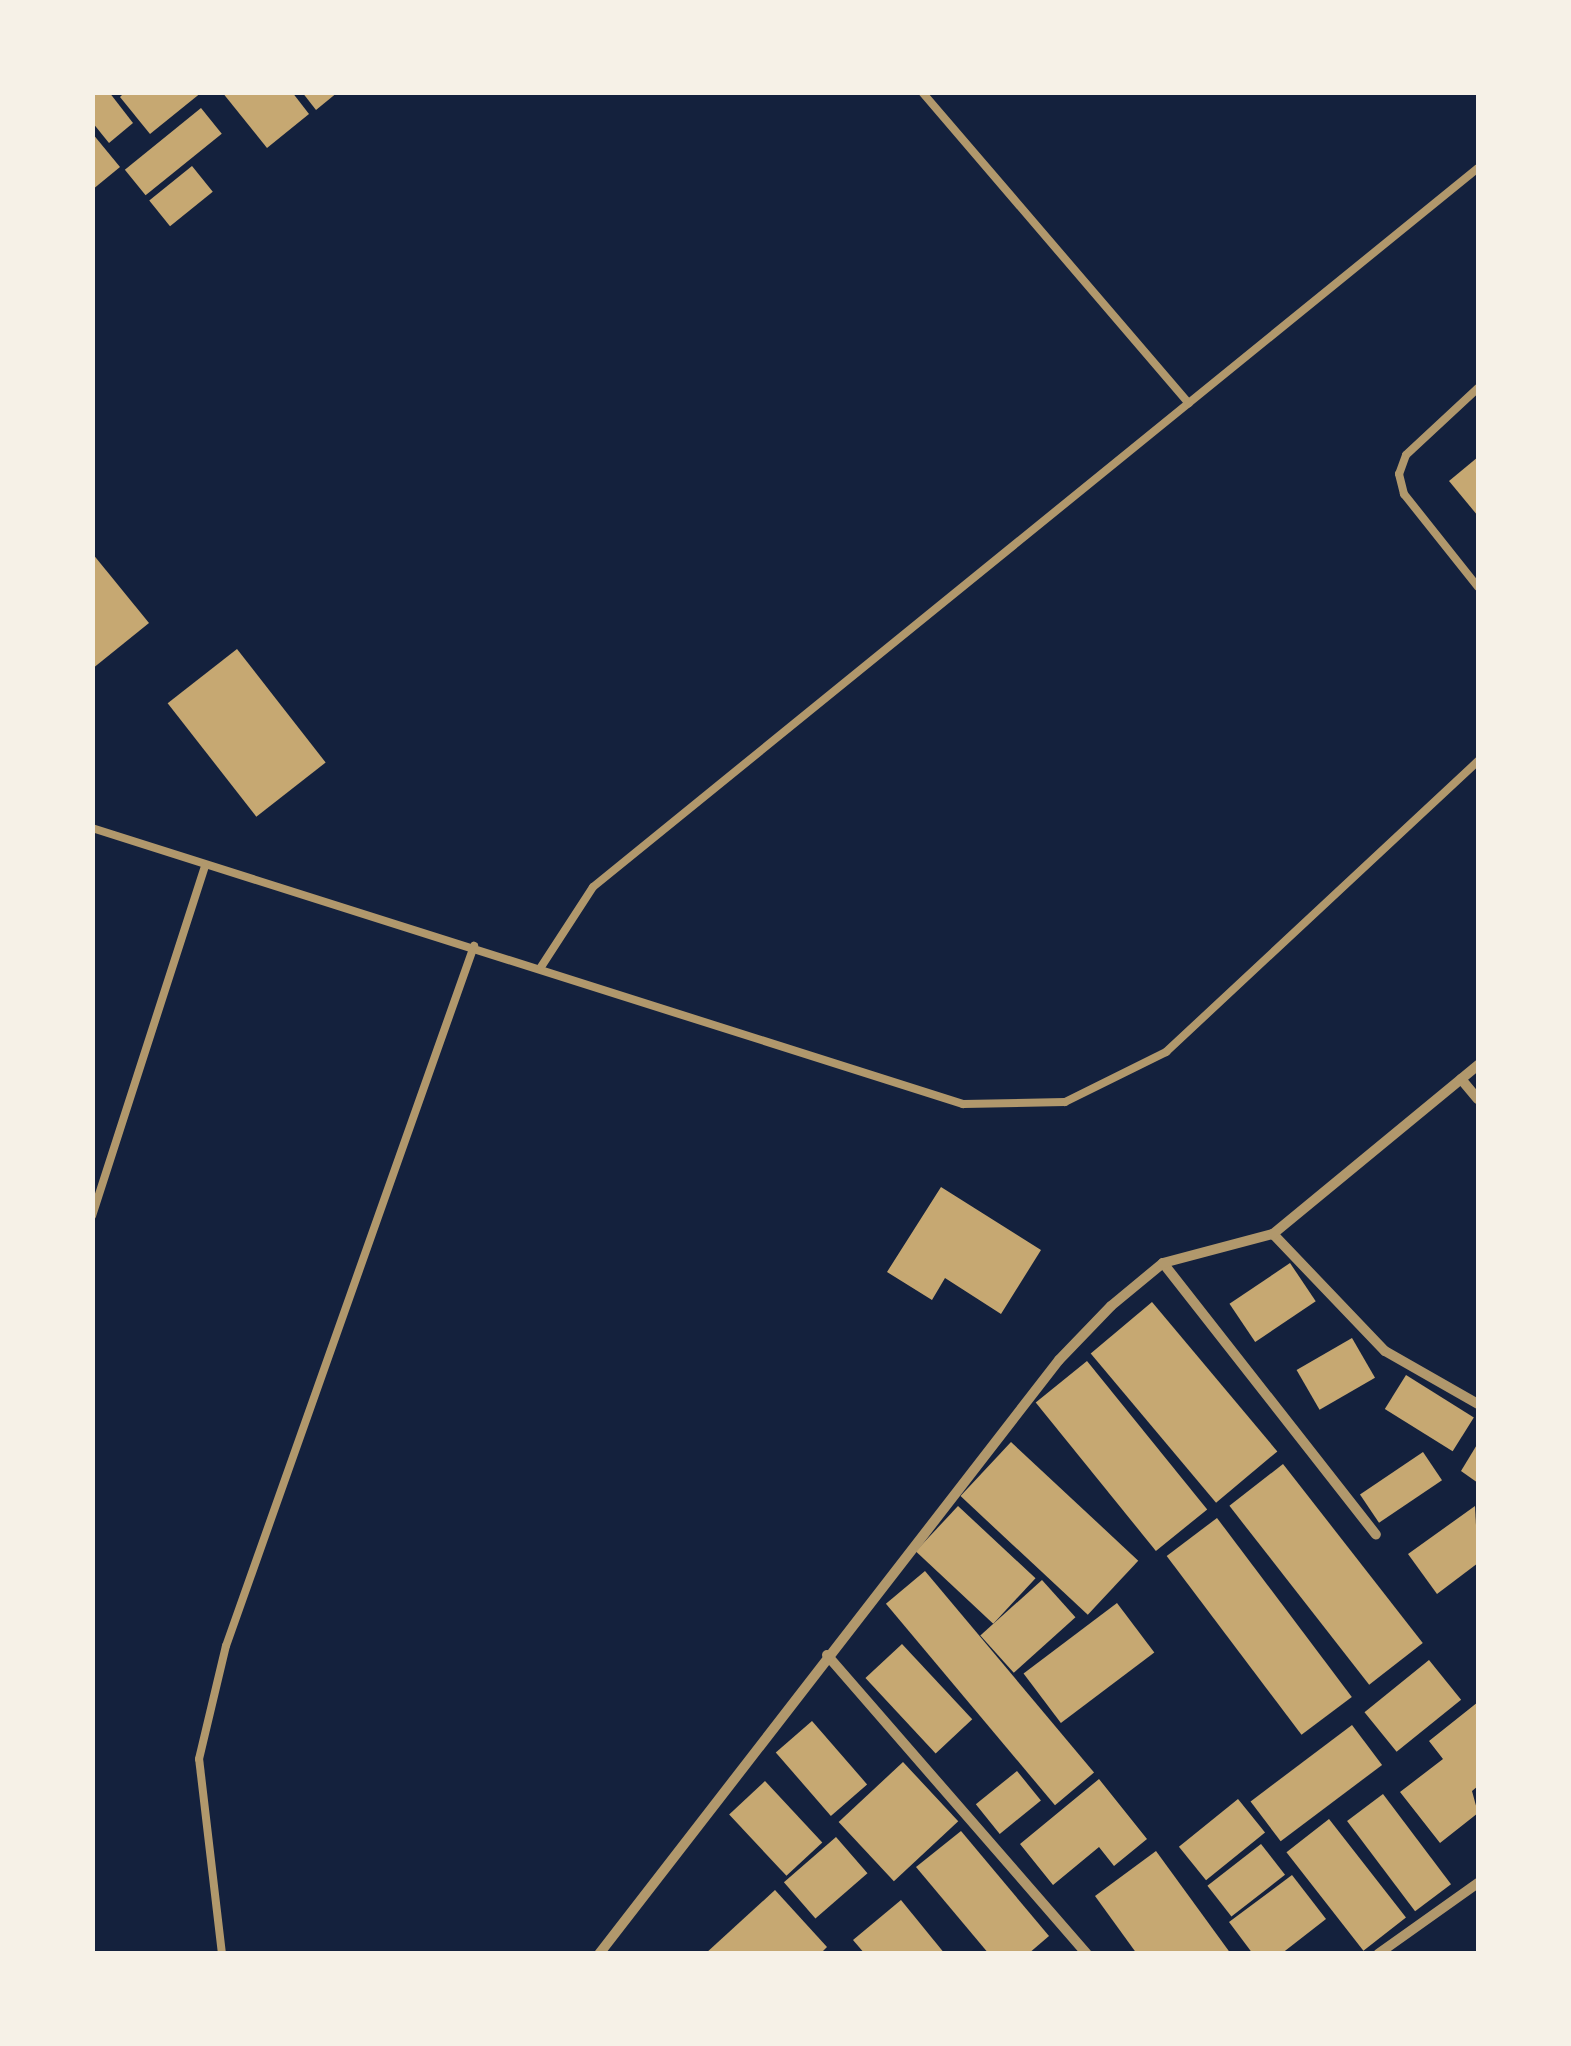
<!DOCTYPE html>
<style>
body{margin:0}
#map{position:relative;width:1571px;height:2046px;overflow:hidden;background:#14213d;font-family:Poppins,sans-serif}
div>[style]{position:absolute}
.building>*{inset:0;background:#c6a872;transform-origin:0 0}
.service>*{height:8px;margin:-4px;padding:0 4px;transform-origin:4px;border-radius:4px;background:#b1986c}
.minor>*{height:10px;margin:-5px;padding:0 5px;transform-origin:5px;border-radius:5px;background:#b1986c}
span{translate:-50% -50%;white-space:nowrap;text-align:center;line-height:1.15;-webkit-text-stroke:10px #f6f1e7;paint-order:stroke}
.frame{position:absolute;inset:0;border:95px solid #f6f1e7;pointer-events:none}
</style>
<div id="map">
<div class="building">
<i style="clip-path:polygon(92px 92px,109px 92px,133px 123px,109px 143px,92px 122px)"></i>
<i style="clip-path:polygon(125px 92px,202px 92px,150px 134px,120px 97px)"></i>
<i style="clip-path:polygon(222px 92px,292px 92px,309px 114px,267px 148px)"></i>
<i style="clip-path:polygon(302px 92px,338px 92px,316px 110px)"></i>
<i style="left:201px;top:108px;width:33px;height:98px;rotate:51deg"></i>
<i style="clip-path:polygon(92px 133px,120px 167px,92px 190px)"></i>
<i style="left:192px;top:166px;width:33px;height:55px;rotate:51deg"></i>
<i style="clip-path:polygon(1478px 457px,1478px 516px,1449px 481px)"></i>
<i style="clip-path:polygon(92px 553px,149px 623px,92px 669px)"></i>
<i style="left:237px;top:649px;width:144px;height:88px;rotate:52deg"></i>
<i style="clip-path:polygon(941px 1187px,1041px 1250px,1001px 1314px,945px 1278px,932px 1300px,887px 1272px)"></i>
<i style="left:1290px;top:1263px;width:46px;height:73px;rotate:56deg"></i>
<i style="left:1152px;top:1302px;width:195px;height:80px;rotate:50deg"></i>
<i style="left:1352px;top:1338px;width:46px;height:64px;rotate:60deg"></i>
<i style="left:1087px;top:1361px;width:191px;height:66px;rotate:51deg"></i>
<i style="left:1406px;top:1375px;width:80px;height:40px;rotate:32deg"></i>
<i style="left:1011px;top:1442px;width:174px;height:74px;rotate:43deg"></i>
<i style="clip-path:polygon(1478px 1443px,1478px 1483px,1461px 1471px)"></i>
<i style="left:1423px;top:1452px;width:34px;height:76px;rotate:56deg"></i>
<i style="left:1283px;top:1464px;width:227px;height:68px;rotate:52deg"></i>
<i style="left:958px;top:1506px;width:106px;height:62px;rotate:43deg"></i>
<i style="clip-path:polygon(1475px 1506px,1478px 1563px,1437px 1594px,1408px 1554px)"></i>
<i style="left:1217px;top:1518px;width:224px;height:63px;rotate:53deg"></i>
<i style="left:925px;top:1571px;width:263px;height:51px;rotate:50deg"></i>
<i style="left:1042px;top:1580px;width:50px;height:83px;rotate:48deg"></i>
<i style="left:1117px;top:1603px;width:62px;height:117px;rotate:53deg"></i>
<i style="left:902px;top:1644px;width:103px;height:50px;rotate:47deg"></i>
<i style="left:1429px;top:1660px;width:51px;height:83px;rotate:51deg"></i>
<i style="clip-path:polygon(1478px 1702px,1478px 1786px,1472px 1791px,1478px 1813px,1440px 1843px,1400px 1792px,1443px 1759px,1429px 1741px)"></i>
<i style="left:812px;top:1721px;width:84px;height:48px;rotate:49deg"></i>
<i style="left:1352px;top:1725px;width:50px;height:127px;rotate:53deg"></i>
<i style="left:903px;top:1762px;width:81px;height:88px;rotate:47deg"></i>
<i style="left:1017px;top:1771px;width:38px;height:53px;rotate:51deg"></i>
<i style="clip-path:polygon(1099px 1779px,1147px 1839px,1114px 1866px,1099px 1847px,1053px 1885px,1020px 1844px)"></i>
<i style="left:765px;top:1781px;width:84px;height:49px;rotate:47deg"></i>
<i style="left:1383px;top:1794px;width:113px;height:45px;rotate:53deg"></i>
<i style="left:1238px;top:1799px;width:43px;height:76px;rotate:51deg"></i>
<i style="left:1329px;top:1819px;width:125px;height:54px;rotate:52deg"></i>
<i style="clip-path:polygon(961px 1831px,1049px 1936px,1028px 1954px,989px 1954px,916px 1867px)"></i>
<i style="left:836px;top:1837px;width:48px;height:69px;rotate:49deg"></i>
<i style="left:1261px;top:1844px;width:39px;height:68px;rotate:52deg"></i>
<i style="clip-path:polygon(1156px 1851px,1231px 1954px,1137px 1954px,1095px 1896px)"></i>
<i style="clip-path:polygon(1292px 1875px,1326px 1919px,1281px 1954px,1253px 1954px,1229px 1922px)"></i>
<i style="clip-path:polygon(775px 1890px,827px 1947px,820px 1954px,705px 1954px)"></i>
<i style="clip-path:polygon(901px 1900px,945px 1954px,865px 1954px,853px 1940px)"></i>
</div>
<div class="service">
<i style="left:922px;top:92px;width:410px;rotate:49.4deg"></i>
<i style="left:1478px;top:388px;width:98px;rotate:137.1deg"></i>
<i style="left:1406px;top:455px;width:20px;rotate:110deg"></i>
<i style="left:1399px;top:474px;width:21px;rotate:76deg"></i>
<i style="left:1404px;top:494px;width:119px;rotate:51.5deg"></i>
<i style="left:92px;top:828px;width:914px;rotate:17.58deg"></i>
<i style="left:963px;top:1104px;width:102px;rotate:-1.1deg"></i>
<i style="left:1065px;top:1102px;width:113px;rotate:-26.3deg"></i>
<i style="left:1166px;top:1052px;width:427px;rotate:-43deg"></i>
<i style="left:541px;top:967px;width:95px;rotate:-57deg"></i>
<i style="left:593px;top:887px;width:1140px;rotate:-39.09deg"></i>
<i style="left:92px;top:1216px;width:368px;rotate:-72.1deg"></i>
<i style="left:222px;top:1954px;width:196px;rotate:-96.7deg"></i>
<i style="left:199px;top:1759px;width:116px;rotate:-76.6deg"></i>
<i style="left:226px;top:1646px;width:743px;rotate:-70.49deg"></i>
</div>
<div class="minor">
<i style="left:1461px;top:1079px;width:26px;rotate:50deg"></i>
<i style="left:1273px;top:1234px;width:162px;rotate:46.3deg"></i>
<i style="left:1385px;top:1351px;width:107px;rotate:29.7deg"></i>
<i style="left:1163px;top:1263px;width:345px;rotate:51.9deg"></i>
<i style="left:827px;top:1655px;width:396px;rotate:49deg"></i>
<i style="left:599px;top:1954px;width:751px;rotate:-52.25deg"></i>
<i style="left:1059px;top:1360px;width:75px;rotate:-46.1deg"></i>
<i style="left:1111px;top:1306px;width:67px;rotate:-39.6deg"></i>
<i style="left:1163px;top:1263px;width:114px;rotate:-14.8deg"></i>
<i style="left:1273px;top:1234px;width:266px;rotate:-39.5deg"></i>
<i style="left:1378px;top:1954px;width:123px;rotate:-35.4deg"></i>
</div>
<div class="frame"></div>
</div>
